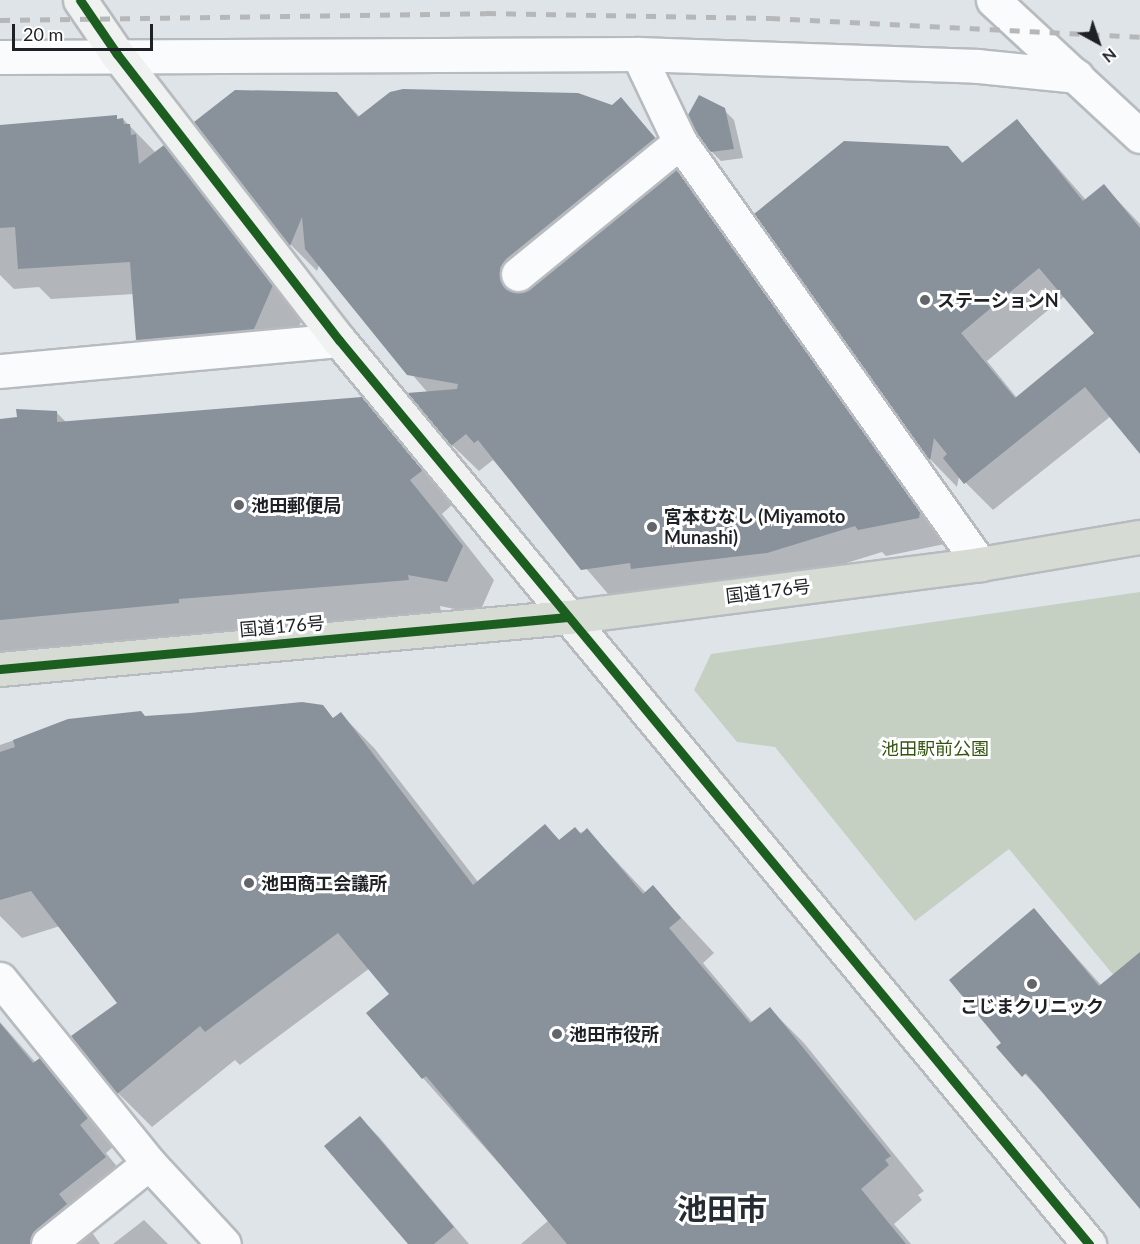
<!DOCTYPE html>
<meta charset="utf-8">
<style>
body{margin:0}
#map{position:relative;width:1140px;height:1244px;overflow:hidden;background:#dfe4e9;font-family:Lato,"Noto Sans JP",sans-serif}
div>[style]{position:absolute}
.green>*{inset:0;background:#c5d0c2}
.shadow>*{inset:0;background:#0003}
.building>*{inset:0;background:#89919b}
.roads{filter:drop-shadow(2px 0 #b7bbbf) drop-shadow(-2px 0 #b7bbbf) drop-shadow(0 2px #b7bbbf) drop-shadow(0 -2px #b7bbbf)}
.street>*{height:33px;margin:-16.5px;padding:0 16.5px;transform-origin:16.5px;border-radius:16.5px;background:#fafbfc}
.secondary>*{height:33px;margin:-16.5px;padding:0 16.5px;transform-origin:16.5px;border-radius:16.5px;background:#eff2f0}
.highway>*{height:33px;margin:-16.5px;padding:0 16.5px;transform-origin:16.5px;border-radius:16.5px;background:#d6dcd4}
.rail>*{height:4.5px;margin-top:-2.25px;transform-origin:0;background:repeating-linear-gradient(90deg,#b6b7b9 0 10px,transparent 0 20px)}
.cycleway>*{height:9px;margin:-4.5px;padding:0 4.5px;transform-origin:4.5px;border-radius:4.5px;background:#1b5e20}
.dots>*{width:16px;height:16px;translate:-50% -50%;box-sizing:border-box;border:3px solid #fff;border-radius:50%}
span{translate:-50% -50%;white-space:nowrap;text-align:center;line-height:1.15;-webkit-text-stroke:6px #fff;paint-order:stroke}
.poi-label{font-size:18px;color:#1e2125;font-weight:700}
.left{translate:0 -50%;text-align:left}
.street-label{font-size:18px;color:#1e2125}
.park-label{font-size:18px;color:#345511}
.town-label{font-size:30px;color:#262c34;font-weight:700}
.north{position:absolute;left:1068px;top:12px;width:60px;height:60px;-webkit-text-stroke:4px #fff;paint-order:stroke;rotate:140deg;font-size:16px;font-weight:700;line-height:24px;text-align:center;color:#1e2125}
.north::after{content:'';display:block;margin:auto;width:21px;height:27px;background:#1e2125;clip-path:polygon(50% 0,100% 100%,50% 72%,0 100%)}
.scale{position:absolute;left:12px;top:24px;width:141px;height:27px;box-sizing:border-box;border:3px solid #1e2125;border-top:0;padding-left:8px;font-size:18px;line-height:21px;white-space:nowrap;color:#1e2125;-webkit-text-stroke:4px #fff;paint-order:stroke}
</style>
<div id="map">
<div class="green">
<i style="clip-path:polygon(1140px 592px,1140px 1007px,1009px 849px,915px 921px,775px 747px,737px 742px,694px 690px,711px 654px)"></i>
</div>
<div class="shadow">
<i style="clip-path:polygon(337px 93px,360px 117px,612px 107px,621px 99px,680px 165px,675px 170px,702px 198px,946px 540px,945px 544px,886px 556px,882px 552px,795px 579px,658px 595px,653px 589px,609px 595px,493px 460px,479px 471px,452px 445px,410px 394px,428px 393px,319px 265px,317px 271px,291px 245px,196px 122px)"></i>
<i style="clip-path:polygon(724px 110px,734px 120px,743px 158px,721px 161px,711px 151px)"></i>
<i style="clip-path:polygon(123px 119px,156px 153px,164px 147px,195px 178px,303px 317px,285px 360px,169px 370px,138px 339px,134px 294px,51px 299px,39px 287px,14px 289px,0 275px,0 126px)"></i>
<i style="clip-path:polygon(evenodd,1017px 121px,1086px 200px,1104px 186px,1140px 224px,1140px 452px,1111px 416px,993px 510px,959px 476px,957px 487px,931px 460px,756px 214px,947px 147px,964px 164px,1017px 121px,1065px 296px,1096px 333px,1017px 398px,987px 361px,1065px 296px)"></i>
<i style="clip-path:polygon(361px 399px,454px 503px,442px 514px,494px 580px,479px 614px,440px 606px,441px 612px,0 654px,0 420px,19px 419px,18px 411px,56px 412px,67px 423px)"></i>
<i style="clip-path:polygon(341px 714px,375px 749px,478px 882px,545px 826px,560px 841px,587px 830px,646px 893px,653px 887px,714px 953px,703px 963px,753px 1023px,770px 1009px,804px 1043px,924px 1191px,918px 1195px,922px 1200px,894px 1224px,911px 1244px,521px 1244px,549px 1220px,423px 1078px,391px 994px,370px 968px,240px 1065px,235px 1060px,152px 1127px,118px 1093px,119px 1003px,60px 926px,22px 938px,0 916px,0 745px,69px 721px,145px 717px,334px 719px)"></i>
<i style="clip-path:polygon(1034px 910px,1101px 985px,1140px 954px,1140px 1206px,1053px 1103px,999px 1047px,1003px 1043px)"></i>
<i style="clip-path:polygon(0 1022px,36px 1063px,40px 1060px,67px 1087px,114px 1146px,106px 1153px,132px 1185px,85px 1222px,100px 1244px,0 1244px)"></i>
<i style="clip-path:polygon(360px 1118px,379px 1137px,469px 1244px,410px 1244px)"></i>
<i style="clip-path:polygon(144px 1220px,168px 1244px,113px 1244px)"></i>
</div>
<div class="building">
<i style="clip-path:polygon(403px 89px,578px 93px,612px 105px,621px 97px,655px 138px,506px 259px,500px 268px,503px 285px,512px 292px,530px 289px,676px 169px,920px 512px,919px 518px,858px 530px,855px 526px,767px 553px,631px 569px,630px 563px,581px 570px,478px 440px,474px 443px,466px 434px,451px 446px,407px 393px,457px 389px,458px 384px,407px 375px,305px 249px,302px 217px,290px 246px,194px 122px,235px 90px,337px 92px,358px 117px,390px 92px)"></i>
<i style="clip-path:polygon(699px 95px,725px 108px,734px 149px,710px 152px,696px 132px,688px 115px)"></i>
<i style="clip-path:polygon(117px 115px,117px 119px,123px 118px,124px 124px,130px 124px,131px 135px,136px 134px,139px 164px,164px 145px,273px 285px,254px 329px,136px 340px,130px 262px,18px 269px,15px 227px,0 228px,0 125px)"></i>
<i style="clip-path:polygon(evenodd,1017px 119px,1083px 201px,1104px 184px,1140px 228px,1140px 454px,1085px 387px,964px 484px,943px 458px,947px 454px,934px 438px,930px 461px,754px 214px,844px 141px,948px 146px,962px 163px,1017px 119px,1039px 268px,1094px 333px,1015px 398px,961px 333px,1039px 268px)"></i>
<i style="clip-path:polygon(362px 397px,423px 470px,410px 480px,463px 546px,447px 582px,408px 575px,409px 580px,179px 599px,179px 603px,0 620px,0 419px,17px 417px,16px 409px,57px 411px,57px 422px)"></i>
<i style="clip-path:polygon(302px 702px,323px 705px,333px 718px,341px 712px,473px 885px,545px 824px,559px 840px,575px 827px,581px 834px,587px 828px,643px 894px,653px 885px,681px 918px,669px 928px,750px 1023px,770px 1007px,891px 1156px,885px 1160px,889px 1165px,861px 1189px,906px 1244px,567px 1244px,426px 1076px,422px 1079px,366px 1013px,389px 994px,338px 933px,205px 1032px,200px 1026px,117px 1094px,71px 1036px,117px 1003px,31px 891px,0 900px,0 752px,15px 747px,13px 740px,68px 719px,141px 711px,145px 716px,190px 713px)"></i>
<i style="clip-path:polygon(1034px 908px,1099px 986px,1140px 952px,1140px 1209px,1026px 1073px,1022px 1077px,996px 1047px,1001px 1043px,949px 980px)"></i>
<i style="clip-path:polygon(0 1023px,33px 1063px,40px 1058px,88px 1118px,80px 1125px,106px 1157px,59px 1194px,67px 1204px,36px 1230px,30px 1244px,0 1244px)"></i>
<i style="clip-path:polygon(360px 1116px,454px 1227px,434px 1244px,408px 1244px,324px 1146px)"></i>
</div>
<div class="roads">
<div class="street">
<i style="left:993px;top:0;width:200px;rotate:42.8deg"></i>
<i style="left:638px;top:54px;width:98px;rotate:64.5deg"></i>
<i style="left:680px;top:142px;width:518px;rotate:54.59deg"></i>
<i style="left:0;top:57px;width:638px;rotate:-0.27deg"></i>
<i style="left:638px;top:54px;width:340px;rotate:2deg"></i>
<i style="left:978px;top:66px;width:99px;rotate:5.8deg"></i>
<i style="left:518px;top:274px;width:209px;rotate:-39.2deg"></i>
<i style="left:0;top:371px;width:340px;rotate:-5.2deg"></i>
<i style="left:0;top:979px;width:237px;rotate:51deg"></i>
<i style="left:149px;top:1163px;width:110px;rotate:47.2deg"></i>
<i style="left:48px;top:1244px;width:129px;rotate:-38.7deg"></i>
</div>
<div class="secondary">
<i style="left:80px;top:0;width:65px;rotate:55.6deg"></i>
<i style="left:117px;top:54px;width:362px;rotate:52.2deg"></i>
<i style="left:339px;top:340px;width:1175px;rotate:50.32deg"></i>
</div>
<div class="highway">
<i style="left:0;top:669px;width:570px;rotate:-5.23deg"></i>
<i style="left:568px;top:617px;width:415px;rotate:-7.3deg"></i>
<i style="left:980px;top:564px;width:162px;rotate:-9.6deg"></i>
</div>
</div>
<div class="rail">
<i style="left:0;top:20px;width:486px;rotate:-0.8deg"></i>
<i style="left:486px;top:13px;width:284px;rotate:1deg"></i>
<i style="left:770px;top:18px;width:370px;rotate:2.9deg"></i>
</div>
<div class="cycleway">
<i style="left:80px;top:0;width:65px;rotate:55.6deg"></i>
<i style="left:117px;top:54px;width:362px;rotate:52.2deg"></i>
<i style="left:339px;top:340px;width:1175px;rotate:50.32deg"></i>
<i style="left:0;top:669px;width:570px;rotate:-5.23deg"></i>
</div>
<div class="dots">
<i style="left:925px;top:300px;background:#62656a"></i>
<i style="left:239px;top:505px;background:#62656a"></i>
<i style="left:652px;top:527px;background:#62656a"></i>
<i style="left:249px;top:883px;background:#62656a"></i>
<i style="left:1032px;top:984px;background:#62656a"></i>
<i style="left:557px;top:1034px;background:#62656a"></i>
</div>
<div class="poi-label">
<span class="left" style="left:937px;top:300px">ステーションN</span>
<span class="left" style="left:251px;top:505px">池田郵便局</span>
<span class="left" style="left:664px;top:527px">宮本むなし (Miyamoto<br>Munashi)</span>
<span class="left" style="left:261px;top:883px">池田商工会議所</span>
<span style="left:1032px;top:1006px">こじまクリニック</span>
<span class="left" style="left:569px;top:1034px">池田市役所</span>
</div>
<div class="street-label">
<span style="left:768px;top:591px;rotate:-7deg">国道176号</span>
<span style="left:282px;top:626px;rotate:-5deg">国道176号</span>
</div>
<div class="park-label">
<span style="left:935px;top:748px">池田駅前公園</span>
</div>
<div class="town-label">
<span style="left:722px;top:1208px">池田市</span>
</div>
<div class="north">N</div>
<div class="scale">20 m</div>
</div>
